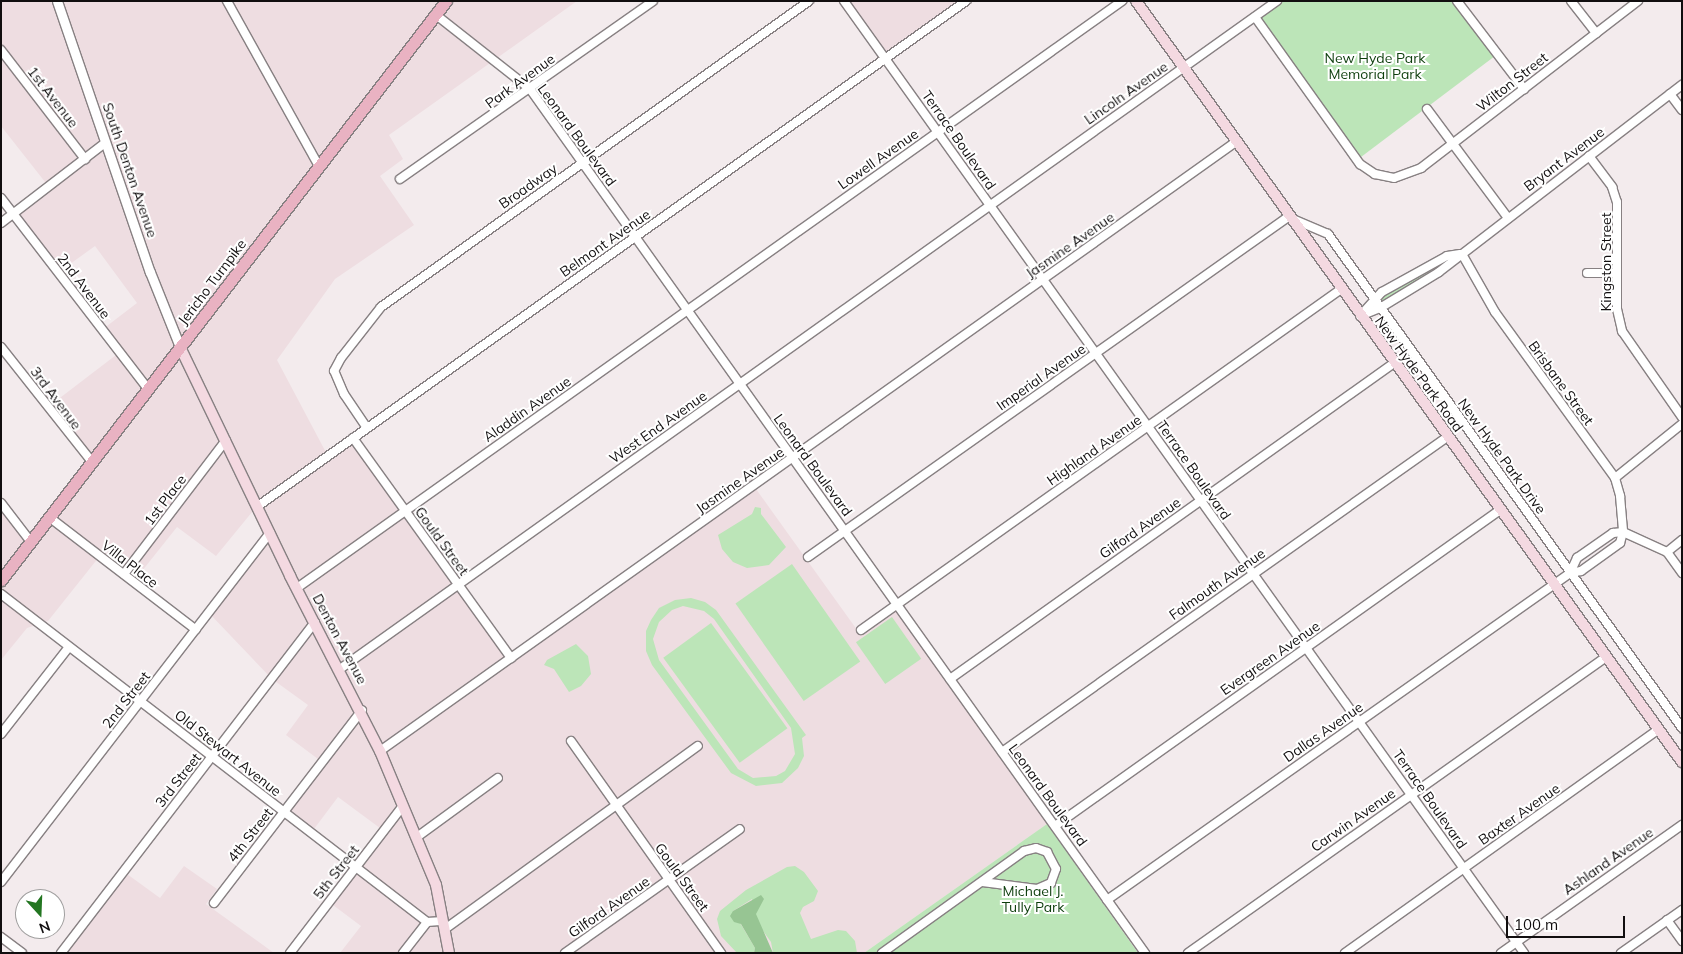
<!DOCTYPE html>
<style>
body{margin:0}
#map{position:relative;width:1683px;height:954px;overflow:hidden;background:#f3ebed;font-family:Mulish,sans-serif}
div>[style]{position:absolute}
.built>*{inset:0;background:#eedde1}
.green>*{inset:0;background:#bce5b8;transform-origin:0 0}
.water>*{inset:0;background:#97c593}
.roads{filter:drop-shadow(1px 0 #878082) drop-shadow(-1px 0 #878082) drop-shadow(0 1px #878082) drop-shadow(0 -1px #878082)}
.minor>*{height:8px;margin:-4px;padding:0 4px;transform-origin:4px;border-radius:4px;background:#fff}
.tertiary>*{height:9px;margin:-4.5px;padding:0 4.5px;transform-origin:4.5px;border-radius:4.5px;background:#fff}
.secondary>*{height:10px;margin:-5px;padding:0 5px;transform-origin:5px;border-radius:5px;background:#f4d9e1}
.primary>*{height:11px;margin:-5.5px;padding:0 5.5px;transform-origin:5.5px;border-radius:5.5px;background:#e9b2c2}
span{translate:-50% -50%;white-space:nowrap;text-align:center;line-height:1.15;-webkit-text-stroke:4px #fff;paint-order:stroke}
.park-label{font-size:14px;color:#0d3e0c}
.street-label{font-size:14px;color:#110e0f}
.frame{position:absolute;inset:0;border:2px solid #110e0f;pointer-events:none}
.north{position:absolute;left:15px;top:889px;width:50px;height:50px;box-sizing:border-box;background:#fff;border:1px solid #a09f9f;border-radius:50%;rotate:160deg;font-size:14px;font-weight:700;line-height:20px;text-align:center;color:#110e0f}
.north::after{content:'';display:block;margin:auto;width:18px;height:22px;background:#237621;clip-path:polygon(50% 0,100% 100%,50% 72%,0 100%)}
.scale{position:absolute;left:1506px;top:916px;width:119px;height:22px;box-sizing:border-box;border:2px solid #110e0f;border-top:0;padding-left:6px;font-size:15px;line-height:18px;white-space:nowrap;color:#110e0f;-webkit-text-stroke:4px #fff;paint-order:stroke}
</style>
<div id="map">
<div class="built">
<i style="clip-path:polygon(1px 1px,577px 1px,389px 135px,403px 159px,380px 176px,414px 225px,335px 279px,277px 360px,330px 460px,353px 444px,511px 663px,756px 489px,860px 634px,896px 609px,1047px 824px,864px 953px,340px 953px,361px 926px,329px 902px,384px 831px,338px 797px,311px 833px,284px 812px,322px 762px,286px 735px,308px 705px,272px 679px,209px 613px,270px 533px,257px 506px,216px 556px,177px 527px,138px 576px,103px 552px,48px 621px,27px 628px,1px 660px,1px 502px,30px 539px,91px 461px,48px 407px,120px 352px,103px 329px,137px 303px,95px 246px,59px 272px,14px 213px,49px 187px,1px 126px)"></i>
<i style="clip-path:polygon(847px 1px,964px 1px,886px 57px)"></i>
<i style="clip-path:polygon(184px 866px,217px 889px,206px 904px,274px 953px,67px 953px,127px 874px,160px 898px)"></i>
</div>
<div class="green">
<i style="clip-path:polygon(1284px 1px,1453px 1px,1495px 56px,1361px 157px,1260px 18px)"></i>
<i style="clip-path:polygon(1457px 256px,1390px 301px,1377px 302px,1384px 293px,1447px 257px)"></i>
<i style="clip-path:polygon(755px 507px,761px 508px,761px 514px,786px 547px,769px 565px,747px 568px,733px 562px,722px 549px,718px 535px,752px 514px)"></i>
<i style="left:792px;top:564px;width:119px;height:69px;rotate:55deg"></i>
<i style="clip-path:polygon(evenodd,691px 598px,705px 602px,716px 610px,806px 735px,802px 738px,804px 756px,798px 768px,782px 783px,756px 786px,731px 773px,652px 665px,646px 651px,646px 631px,651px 620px,659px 608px,675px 600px,691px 598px,683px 606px,704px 611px,714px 619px,791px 728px,795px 754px,785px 771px,776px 776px,753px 778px,738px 769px,659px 660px,653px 639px,659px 622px,672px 610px,683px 606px)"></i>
<i style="left:892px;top:617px;width:51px;height:44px;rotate:55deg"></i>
<i style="left:711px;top:623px;width:130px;height:59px;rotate:54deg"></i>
<i style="clip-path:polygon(576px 644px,588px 656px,591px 674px,581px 686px,569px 692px,554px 669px,544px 665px,547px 660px)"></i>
<i style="clip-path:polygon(1047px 824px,1138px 953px,864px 953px)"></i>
<i style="clip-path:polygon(795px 866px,804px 872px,818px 891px,814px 901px,803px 907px,800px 913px,811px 939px,838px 930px,846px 931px,855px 941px,857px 953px,773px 953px,771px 942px,758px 924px,752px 899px,733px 911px,755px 948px,754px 953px,737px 953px,721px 936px,717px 919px,720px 911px,746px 890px,787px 867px)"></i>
</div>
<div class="water">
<i style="clip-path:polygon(761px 895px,764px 899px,756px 914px,773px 953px,754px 953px,755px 948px,741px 924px,734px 922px,730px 916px,733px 911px)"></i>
</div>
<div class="roads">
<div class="minor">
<i style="left:227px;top:1px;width:189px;rotate:60.9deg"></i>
<i style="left:844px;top:1px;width:1170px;rotate:54.46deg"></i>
<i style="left:1457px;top:1px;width:111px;rotate:52.7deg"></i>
<i style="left:1571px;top:1px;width:41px;rotate:52deg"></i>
<i style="left:435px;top:14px;width:121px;rotate:38.3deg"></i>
<i style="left:530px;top:89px;width:1061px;rotate:54.56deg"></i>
<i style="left:1255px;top:17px;width:181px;rotate:54.5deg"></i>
<i style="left:1360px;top:164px;width:18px;rotate:34deg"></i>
<i style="left:1375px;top:174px;width:19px;rotate:12deg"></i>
<i style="left:1394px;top:178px;width:29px;rotate:-20deg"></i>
<i style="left:1421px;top:168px;width:274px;rotate:-37.6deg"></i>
<i style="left:1px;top:50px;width:138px;rotate:52.4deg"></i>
<i style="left:1670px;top:94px;width:20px;rotate:53deg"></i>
<i style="left:1427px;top:109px;width:136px;rotate:53.4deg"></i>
<i style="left:1589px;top:156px;width:39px;rotate:53deg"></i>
<i style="left:1612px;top:187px;width:16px;rotate:72deg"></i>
<i style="left:1617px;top:202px;width:107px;rotate:90deg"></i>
<i style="left:1617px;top:309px;width:23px;rotate:77deg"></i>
<i style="left:1622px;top:331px;width:105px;rotate:55.1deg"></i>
<i style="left:400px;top:179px;width:309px;rotate:-35.1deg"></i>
<i style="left:1px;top:198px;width:241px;rotate:52.4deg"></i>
<i style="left:1px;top:223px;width:131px;rotate:-37.6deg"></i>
<i style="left:1462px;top:254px;width:67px;rotate:60.4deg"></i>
<i style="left:1495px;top:312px;width:205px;rotate:54.1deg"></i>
<i style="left:1615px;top:478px;width:19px;rotate:74deg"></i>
<i style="left:1620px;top:496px;width:36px;rotate:85deg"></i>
<i style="left:1623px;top:532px;width:11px;rotate:105deg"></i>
<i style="left:1620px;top:543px;width:48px;rotate:144.3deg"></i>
<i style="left:1581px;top:571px;width:11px;rotate:170deg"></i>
<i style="left:1570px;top:573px;width:17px;rotate:-65deg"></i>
<i style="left:1577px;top:558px;width:44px;rotate:-34.8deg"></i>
<i style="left:1613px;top:533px;width:10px;rotate:-6deg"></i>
<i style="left:1623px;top:532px;width:48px;rotate:24.4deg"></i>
<i style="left:1667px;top:552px;width:19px;rotate:-39deg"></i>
<i style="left:1587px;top:273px;width:30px"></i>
<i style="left:1361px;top:315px;width:31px;rotate:-48deg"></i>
<i style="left:1382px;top:292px;width:74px;rotate:-29deg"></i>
<i style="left:1447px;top:256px;width:13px;rotate:-9deg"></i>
<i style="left:1360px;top:316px;width:22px;rotate:-22deg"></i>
<i style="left:1380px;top:308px;width:69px;rotate:-31.4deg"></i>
<i style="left:1439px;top:272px;width:307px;rotate:-37.6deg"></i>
<i style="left:1px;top:347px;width:147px;rotate:51.6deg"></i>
<i style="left:367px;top:428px;width:41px;rotate:-124.1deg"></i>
<i style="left:344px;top:394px;width:25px;rotate:-113deg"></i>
<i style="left:334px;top:371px;width:15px;rotate:-62deg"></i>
<i style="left:341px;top:358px;width:65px;rotate:-51.9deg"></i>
<i style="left:381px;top:307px;width:526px;rotate:-35.56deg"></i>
<i style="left:353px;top:438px;width:271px;rotate:54.3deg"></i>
<i style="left:1615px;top:478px;width:86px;rotate:-38.9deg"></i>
<i style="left:1px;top:503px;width:49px;rotate:52.4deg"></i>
<i style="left:258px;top:506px;width:870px;rotate:-35.5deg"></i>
<i style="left:49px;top:517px;width:185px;rotate:37.5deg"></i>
<i style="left:1667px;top:552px;width:26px;rotate:54deg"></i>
<i style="left:808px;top:557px;width:588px;rotate:-35.31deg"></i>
<i style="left:1288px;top:217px;width:43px;rotate:23deg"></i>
<i style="left:1328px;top:234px;width:608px;rotate:54.37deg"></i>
<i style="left:124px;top:574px;width:168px;rotate:-52.7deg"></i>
<i style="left:297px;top:588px;width:1013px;rotate:-35.43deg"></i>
<i style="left:1px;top:594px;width:538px;rotate:37.59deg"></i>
<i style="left:427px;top:922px;width:16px;rotate:-4deg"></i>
<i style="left:861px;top:630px;width:589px;rotate:-35.39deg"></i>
<i style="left:340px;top:669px;width:1151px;rotate:-35.49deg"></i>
<i style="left:950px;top:679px;width:545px;rotate:-35.44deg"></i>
<i style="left:1px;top:734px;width:110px;rotate:-52deg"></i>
<i style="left:571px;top:741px;width:260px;rotate:54.7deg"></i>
<i style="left:380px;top:751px;width:1052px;rotate:-35.44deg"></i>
<i style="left:1002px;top:752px;width:545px;rotate:-35.29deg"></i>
<i style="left:1055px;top:826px;width:546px;rotate:-35.38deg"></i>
<i style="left:417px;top:837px;width:100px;rotate:-36.1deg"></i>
<i style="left:1px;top:882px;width:441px;rotate:-52.4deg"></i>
<i style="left:1107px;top:900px;width:567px;rotate:-35.23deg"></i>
<i style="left:214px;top:903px;width:243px;rotate:-52.5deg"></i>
<i style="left:1667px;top:920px;width:26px;rotate:54deg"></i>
<i style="left:445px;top:929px;width:312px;rotate:-35.9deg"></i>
<i style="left:1px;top:937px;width:26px;rotate:37deg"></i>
<i style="left:61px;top:953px;width:417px;rotate:-52.5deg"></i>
<i style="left:290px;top:953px;width:185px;rotate:-52.5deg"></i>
<i style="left:403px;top:953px;width:39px;rotate:-52deg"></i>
<i style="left:565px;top:953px;width:214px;rotate:-35.3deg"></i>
<i style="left:882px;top:953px;width:175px;rotate:-35.7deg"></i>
<i style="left:1024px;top:851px;width:12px;rotate:-14deg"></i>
<i style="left:1036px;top:848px;width:12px;rotate:20deg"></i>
<i style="left:1047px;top:852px;width:19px;rotate:62deg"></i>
<i style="left:1056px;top:869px;width:15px;rotate:110deg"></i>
<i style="left:1051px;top:883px;width:15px;rotate:157deg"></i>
<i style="left:1037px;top:889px;width:55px;rotate:-172.7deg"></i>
<i style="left:1188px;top:953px;width:512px;rotate:-35.3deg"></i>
<i style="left:1345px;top:953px;width:384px;rotate:-35.5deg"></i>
<i style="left:1501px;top:953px;width:222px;rotate:-35.3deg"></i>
<i style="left:1621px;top:953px;width:75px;rotate:-35.2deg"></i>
</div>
<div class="tertiary">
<i style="left:57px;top:1px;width:287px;rotate:71.1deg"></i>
<i style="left:150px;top:272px;width:81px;rotate:68.2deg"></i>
</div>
<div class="secondary">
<i style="left:1136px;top:1px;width:937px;rotate:54.34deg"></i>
<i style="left:180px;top:347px;width:254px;rotate:64.3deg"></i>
<i style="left:290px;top:576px;width:197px;rotate:62.8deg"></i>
<i style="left:380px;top:751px;width:145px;rotate:67.3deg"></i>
<i style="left:436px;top:885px;width:69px;rotate:79.2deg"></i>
</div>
<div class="primary">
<i style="left:1px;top:580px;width:730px;rotate:-52.46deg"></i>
</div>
</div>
<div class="park-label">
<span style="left:1375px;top:66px">New Hyde Park<br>Memorial Park</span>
<span style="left:1033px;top:899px">Michael J.<br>Tully Park</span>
</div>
<div class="street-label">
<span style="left:520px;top:81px;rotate:-36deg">Park Avenue</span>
<span style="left:1512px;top:82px;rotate:-38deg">Wilton Street</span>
<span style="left:1126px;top:93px;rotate:-35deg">Lincoln Avenue</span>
<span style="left:53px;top:97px;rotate:52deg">1st Avenue</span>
<span style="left:577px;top:135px;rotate:54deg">Leonard Boulevard</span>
<span style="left:959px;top:140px;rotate:55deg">Terrace Boulevard</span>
<span style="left:878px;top:159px;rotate:-35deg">Lowell Avenue</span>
<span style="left:1564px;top:159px;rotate:-37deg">Bryant Avenue</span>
<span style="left:130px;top:170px;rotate:71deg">South Denton Avenue</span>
<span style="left:528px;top:186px;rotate:-35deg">Broadway</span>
<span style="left:605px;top:243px;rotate:-35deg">Belmont Avenue</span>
<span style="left:1070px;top:245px;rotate:-35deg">Jasmine Avenue</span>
<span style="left:1606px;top:262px;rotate:-90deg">Kingston Street</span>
<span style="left:212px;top:282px;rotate:-53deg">Jericho Turnpike</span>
<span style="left:84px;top:286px;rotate:53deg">2nd Avenue</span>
<span style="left:1419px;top:374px;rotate:54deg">New Hyde Park Road</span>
<span style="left:1041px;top:377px;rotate:-35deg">Imperial Avenue</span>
<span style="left:1561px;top:383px;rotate:54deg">Brisbane Street</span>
<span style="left:56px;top:398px;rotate:53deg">3rd Avenue</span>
<span style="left:527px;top:409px;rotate:-35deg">Aladdin Avenue</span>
<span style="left:658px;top:427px;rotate:-35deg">West End Avenue</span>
<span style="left:1094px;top:450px;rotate:-35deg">Highland Avenue</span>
<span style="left:1502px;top:456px;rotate:54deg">New Hyde Park Drive</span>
<span style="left:813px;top:465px;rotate:54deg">Leonard Boulevard</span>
<span style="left:1194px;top:470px;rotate:55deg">Terrace Boulevard</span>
<span style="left:740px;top:480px;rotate:-35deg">Jasmine Avenue</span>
<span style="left:165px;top:500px;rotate:-53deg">1st Place</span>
<span style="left:1140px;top:528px;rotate:-35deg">Gilford Avenue</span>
<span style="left:442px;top:541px;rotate:54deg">Gould Street</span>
<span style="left:130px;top:564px;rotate:38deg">Villa Place</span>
<span style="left:1217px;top:584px;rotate:-35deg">Falmouth Avenue</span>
<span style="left:340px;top:639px;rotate:62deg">Denton Avenue</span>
<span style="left:1270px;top:658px;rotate:-35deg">Evergreen Avenue</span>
<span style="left:126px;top:700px;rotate:-52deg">2nd Street</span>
<span style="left:1323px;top:732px;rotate:-35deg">Dallas Avenue</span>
<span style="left:228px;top:753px;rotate:38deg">Old Stewart Avenue</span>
<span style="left:178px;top:780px;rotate:-52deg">3rd Street</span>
<span style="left:1048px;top:795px;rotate:54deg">Leonard Boulevard</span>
<span style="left:1430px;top:799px;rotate:55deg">Terrace Boulevard</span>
<span style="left:1519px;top:814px;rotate:-35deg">Baxter Avenue</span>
<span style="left:1353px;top:820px;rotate:-35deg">Carwin Avenue</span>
<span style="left:250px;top:835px;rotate:-52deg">4th Street</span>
<span style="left:1608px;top:861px;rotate:-35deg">Ashland Avenue</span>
<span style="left:336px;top:872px;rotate:-52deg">5th Street</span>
<span style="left:682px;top:877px;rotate:54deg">Gould Street</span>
<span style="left:609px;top:907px;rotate:-35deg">Gilford Avenue</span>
</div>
<div class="frame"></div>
<div class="north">N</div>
<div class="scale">100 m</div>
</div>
